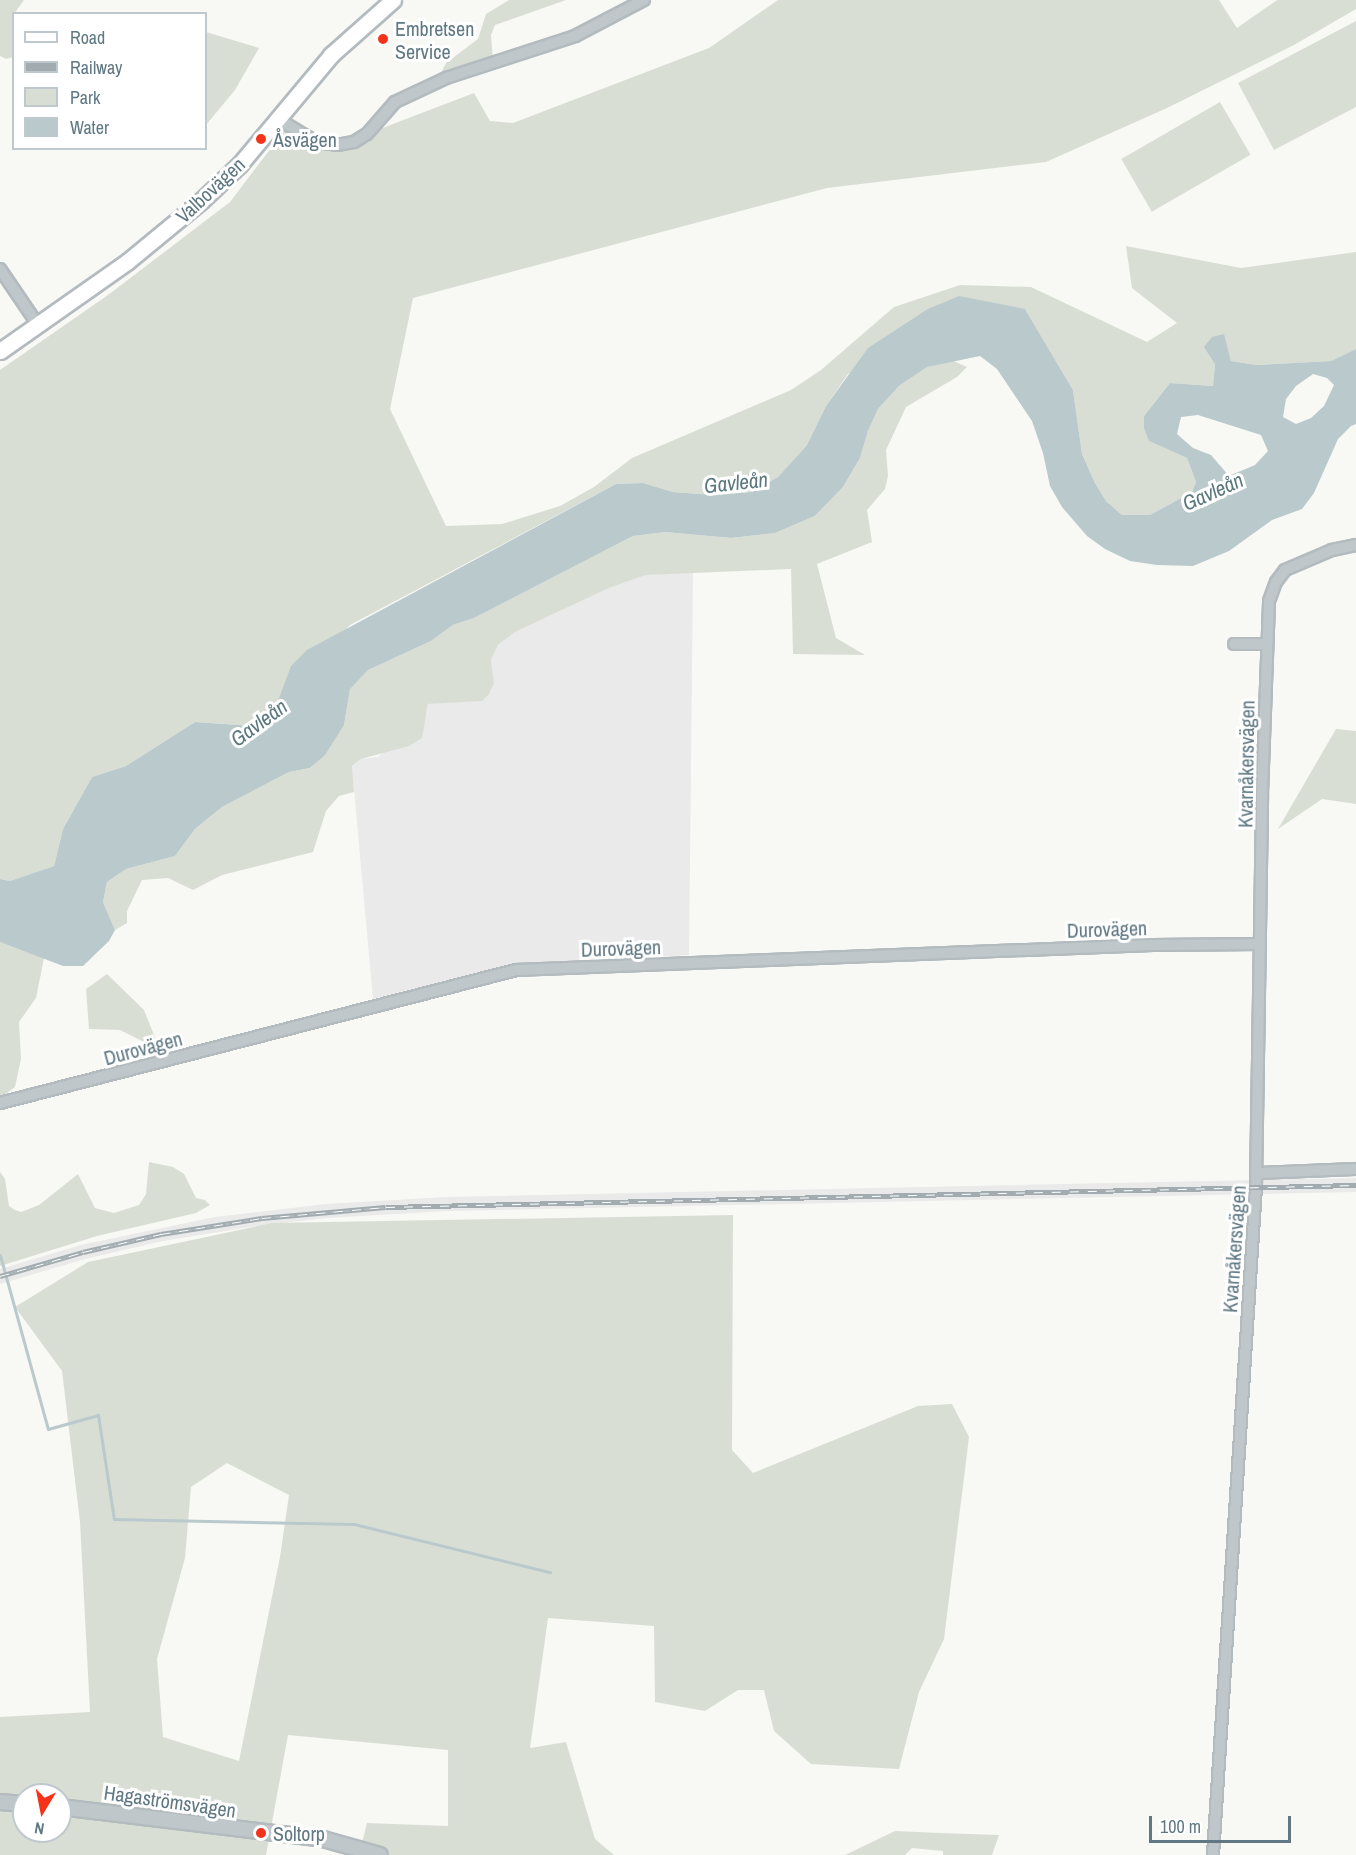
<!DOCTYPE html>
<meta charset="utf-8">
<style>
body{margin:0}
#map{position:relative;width:1356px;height:1855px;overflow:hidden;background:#f8f8f5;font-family:"Archivo Narrow",sans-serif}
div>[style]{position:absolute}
.built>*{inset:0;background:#e9eae9}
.green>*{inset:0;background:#d9ded4;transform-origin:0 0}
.water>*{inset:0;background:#b9c9cc}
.stream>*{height:3px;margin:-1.5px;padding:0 1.5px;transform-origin:1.5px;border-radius:1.5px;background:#b9c9cc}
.roads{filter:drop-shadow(2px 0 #b3bbbf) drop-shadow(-2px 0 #b3bbbf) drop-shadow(0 2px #b3bbbf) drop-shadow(0 -2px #b3bbbf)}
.minor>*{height:10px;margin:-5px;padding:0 5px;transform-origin:5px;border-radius:5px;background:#c0c7ca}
.tertiary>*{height:14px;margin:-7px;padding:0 7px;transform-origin:7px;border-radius:7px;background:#c0c7ca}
.secondary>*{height:15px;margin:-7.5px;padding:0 7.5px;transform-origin:7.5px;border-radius:7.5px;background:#fff}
.rail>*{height:5px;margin-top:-2.5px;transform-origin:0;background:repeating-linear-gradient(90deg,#fff 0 9px,#a1abb0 0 18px);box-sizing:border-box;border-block:2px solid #a1abb0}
.dots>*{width:16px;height:16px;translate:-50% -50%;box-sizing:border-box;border:3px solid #fff;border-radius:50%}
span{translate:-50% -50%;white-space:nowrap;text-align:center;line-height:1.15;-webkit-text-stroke:6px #fff;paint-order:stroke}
.poi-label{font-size:20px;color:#607883}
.left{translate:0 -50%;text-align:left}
.street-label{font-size:20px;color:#607883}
.water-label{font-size:21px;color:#5b787e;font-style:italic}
.legend{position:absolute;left:12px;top:12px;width:195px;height:138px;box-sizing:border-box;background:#fff;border:2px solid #bfc9cd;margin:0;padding:8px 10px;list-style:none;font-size:18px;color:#607883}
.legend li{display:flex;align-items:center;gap:12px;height:30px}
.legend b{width:30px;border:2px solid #bfc9cd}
.north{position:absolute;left:12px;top:1783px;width:60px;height:60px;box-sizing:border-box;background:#fff;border:2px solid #bfc9cd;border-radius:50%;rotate:190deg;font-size:16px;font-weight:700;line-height:24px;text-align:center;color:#607883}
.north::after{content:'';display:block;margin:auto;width:21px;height:27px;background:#f4331a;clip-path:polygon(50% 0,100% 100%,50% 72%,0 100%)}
.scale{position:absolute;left:1149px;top:1816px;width:142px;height:27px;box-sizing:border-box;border:3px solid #607883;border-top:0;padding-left:8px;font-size:18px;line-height:21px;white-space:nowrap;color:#607883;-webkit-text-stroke:4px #fff;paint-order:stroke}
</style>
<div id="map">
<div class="built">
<i style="clip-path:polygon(693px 572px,689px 955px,505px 966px,373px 999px,352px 767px,361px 759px,378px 757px,427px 713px,428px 704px,482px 700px,494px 683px,491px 660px,498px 645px,515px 632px,609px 588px,646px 575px)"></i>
<i style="clip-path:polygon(1356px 1178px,1356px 1192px,447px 1211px,327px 1218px,263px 1225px,163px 1241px,85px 1259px,0 1284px,0 1269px,81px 1245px,215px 1217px,326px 1204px,447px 1197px)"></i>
</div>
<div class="green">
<i style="clip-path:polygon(0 0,24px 0,14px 14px,13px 57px,6px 59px,0 56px)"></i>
<i style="clip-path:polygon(566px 0,495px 25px,491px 35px,493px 61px,443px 77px,442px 71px,446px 63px,478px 39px,486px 14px,509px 0)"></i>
<i style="clip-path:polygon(778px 0,1219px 0,1237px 28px,1277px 0,1356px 0,1356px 9px,1294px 45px,1167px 108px,1046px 162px,827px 188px,413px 298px,390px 409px,446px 526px,502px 524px,560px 506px,594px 487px,632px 458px,791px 390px,821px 370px,894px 307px,960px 285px,1031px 287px,1147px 342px,1177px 323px,1132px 288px,1126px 246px,1241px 268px,1356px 252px,1356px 349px,1331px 361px,1257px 365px,1231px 361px,1223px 334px,1215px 364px,1213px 386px,1170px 383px,1144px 416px,1149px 441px,1187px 458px,1196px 482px,1192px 492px,1150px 515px,1122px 515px,1106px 501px,1095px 483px,1082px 454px,1073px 390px,1025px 309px,848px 374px,826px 406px,807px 445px,778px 477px,752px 492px,713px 495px,673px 492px,643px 483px,616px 484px,350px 625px,282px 695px,272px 717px,253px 726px,195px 722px,126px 766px,92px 777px,63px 829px,54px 866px,10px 881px,0 879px,0 370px,108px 295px,230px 202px,290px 123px,311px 132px,332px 137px,359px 137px,474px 93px,490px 121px,513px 123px,709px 48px)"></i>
<i style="clip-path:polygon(1356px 21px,1356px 107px,1274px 150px,1238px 83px)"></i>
<i style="clip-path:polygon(206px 32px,259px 48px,235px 90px,206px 125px)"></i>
<i style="left:1220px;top:102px;width:61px;height:114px;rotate:60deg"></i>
<i style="clip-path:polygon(951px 360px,967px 367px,957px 377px,906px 407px,886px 450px,888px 476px,885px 489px,867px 510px,872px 542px,817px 564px,836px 638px,865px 655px,793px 654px,791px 569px,646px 575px,609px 588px,515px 632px,498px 645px,491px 660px,494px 683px,489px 694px,482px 701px,428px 704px,422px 738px,409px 746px,361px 759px,352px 766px,354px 792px,339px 796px,326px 811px,313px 852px,222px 875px,193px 890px,168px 878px,142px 880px,127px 911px,127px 923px,115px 930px,103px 902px,107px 882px,126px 869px,175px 856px,195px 829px,222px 807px,289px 772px,311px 768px,344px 725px,350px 688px,368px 670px,431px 641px,453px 625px,474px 618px,633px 536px,665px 532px,731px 538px,775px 533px,815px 516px,843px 487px,860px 458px,868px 431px,878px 409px,899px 386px,927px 367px)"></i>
<i style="clip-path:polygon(1336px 729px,1356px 731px,1356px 804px,1322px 799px,1278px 829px)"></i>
<i style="clip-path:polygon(0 942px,44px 958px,36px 998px,19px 1022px,21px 1059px,15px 1087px,0 1098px)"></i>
<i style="clip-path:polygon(107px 974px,144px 1010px,160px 1050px,120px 1030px,89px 1029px,86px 989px)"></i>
<i style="clip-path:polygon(149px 1162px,173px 1167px,184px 1174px,196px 1198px,205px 1200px,210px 1205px,196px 1213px,97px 1236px,0 1266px,0 1172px,5px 1179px,9px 1206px,15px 1210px,21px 1212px,39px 1205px,78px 1174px,95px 1208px,114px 1213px,139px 1205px,146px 1194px)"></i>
<i style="clip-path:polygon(evenodd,733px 1215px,732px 1450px,753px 1473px,918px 1406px,952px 1404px,969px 1437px,944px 1639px,919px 1692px,899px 1769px,811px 1764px,774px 1731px,764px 1690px,738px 1690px,705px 1711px,655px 1702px,654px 1626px,548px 1618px,530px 1748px,566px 1742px,595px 1839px,614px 1855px,359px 1855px,367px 1823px,448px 1826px,448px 1750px,288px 1735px,266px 1855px,0 1855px,0 1717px,90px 1712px,80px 1522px,62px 1371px,15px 1307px,88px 1262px,272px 1223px,733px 1215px,227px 1463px,289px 1495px,280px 1557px,239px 1761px,163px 1737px,157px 1659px,185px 1558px,191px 1487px,227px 1463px,733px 1215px,24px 1795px,60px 1795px,60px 1831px,24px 1831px,24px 1795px)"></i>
<i style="clip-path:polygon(895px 1831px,940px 1833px,999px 1835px,992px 1855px,943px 1855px,943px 1851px,912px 1848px,905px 1855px,845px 1855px)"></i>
</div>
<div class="water">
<i style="clip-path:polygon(evenodd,959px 296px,1025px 309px,1073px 390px,1082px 454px,1095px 483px,1106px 501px,1122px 515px,1150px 515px,1192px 492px,1196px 482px,1187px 458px,1149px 441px,1144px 428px,1144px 416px,1170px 383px,1213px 386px,1215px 364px,1204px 347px,1212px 337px,1224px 334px,1231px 361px,1257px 365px,1331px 361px,1356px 349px,1356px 424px,1351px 426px,1338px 439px,1314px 493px,1302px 509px,1272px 520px,1229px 551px,1193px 566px,1157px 565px,1130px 561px,1105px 549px,1087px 536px,1062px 507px,1050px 486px,1043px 453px,1032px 421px,997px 369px,980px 356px,927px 367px,899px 386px,878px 409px,868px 431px,860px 458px,843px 487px,815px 516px,775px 533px,731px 538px,665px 532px,633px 536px,474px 618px,453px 625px,431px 641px,368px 670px,350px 689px,344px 725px,325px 755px,310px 768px,289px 772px,222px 807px,195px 829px,175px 856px,126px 869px,107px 882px,103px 902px,115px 930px,109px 941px,83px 966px,63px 966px,0 942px,0 879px,10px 881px,54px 866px,63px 829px,92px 777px,126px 766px,195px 722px,253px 726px,272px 717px,291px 666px,307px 650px,616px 484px,643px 483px,673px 492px,713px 495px,752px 492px,778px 477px,807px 445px,826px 406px,868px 348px,928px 309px,959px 296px,1313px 374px,1327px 378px,1334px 385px,1324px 406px,1311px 418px,1296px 424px,1283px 417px,1286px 399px,1296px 386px,1313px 374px,959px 296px,1198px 415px,1261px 435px,1268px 451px,1255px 465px,1229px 476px,1211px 455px,1193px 448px,1177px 434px,1181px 417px,1198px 415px)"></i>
</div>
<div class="stream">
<i style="left:0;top:1255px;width:180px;rotate:74.6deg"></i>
<i style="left:48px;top:1429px;width:52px;rotate:-15.6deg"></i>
<i style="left:98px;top:1415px;width:105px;rotate:81.3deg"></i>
<i style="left:114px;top:1519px;width:240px;rotate:1.2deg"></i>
<i style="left:354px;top:1524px;width:202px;rotate:13.8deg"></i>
</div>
<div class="roads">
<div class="minor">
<i style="left:278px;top:119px;width:44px;rotate:31.2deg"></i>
<i style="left:316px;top:142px;width:21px;rotate:8deg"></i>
<i style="left:337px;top:145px;width:17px;rotate:-10deg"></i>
<i style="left:354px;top:142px;width:15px;rotate:-32deg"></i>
<i style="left:367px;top:134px;width:43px;rotate:-48.8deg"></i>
<i style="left:395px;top:102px;width:56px;rotate:-25.2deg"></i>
<i style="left:446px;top:78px;width:136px;rotate:-18deg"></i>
<i style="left:575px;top:36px;width:78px;rotate:-27.6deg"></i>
<i style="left:0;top:269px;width:68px;rotate:55.8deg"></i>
<i style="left:1234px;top:644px;width:33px"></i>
<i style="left:0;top:1103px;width:533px;rotate:-14.45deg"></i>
<i style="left:516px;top:970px;width:637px;rotate:-2.25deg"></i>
<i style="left:1153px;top:945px;width:107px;rotate:-0.5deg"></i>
<i style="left:1257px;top:1173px;width:99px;rotate:-2.3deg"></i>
<i style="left:1213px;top:1855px;width:670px;rotate:-86.32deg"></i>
<i style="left:1256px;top:1186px;width:392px;rotate:-89.1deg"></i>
<i style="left:1262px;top:794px;width:193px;rotate:-87.9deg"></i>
<i style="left:1269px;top:601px;width:20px;rotate:-70deg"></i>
<i style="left:1276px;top:582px;width:15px;rotate:-53deg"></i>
<i style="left:1285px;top:570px;width:51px;rotate:-23.1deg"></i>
<i style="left:1332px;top:550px;width:25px;rotate:-12deg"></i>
</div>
<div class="tertiary">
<i style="left:0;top:1802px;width:24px;rotate:5deg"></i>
<i style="left:60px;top:1807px;width:265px;rotate:6.9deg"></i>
<i style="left:323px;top:1839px;width:59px;rotate:15.7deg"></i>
</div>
<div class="secondary">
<i style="left:0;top:351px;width:156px;rotate:-35.1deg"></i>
<i style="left:128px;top:261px;width:96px;rotate:-39.5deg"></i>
<i style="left:202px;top:200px;width:52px;rotate:-43.5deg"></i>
<i style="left:240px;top:164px;width:142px;rotate:-50.1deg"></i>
<i style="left:331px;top:55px;width:83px;rotate:-41.6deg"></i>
</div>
</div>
<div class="rail">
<i style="left:0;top:1276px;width:86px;rotate:-16.1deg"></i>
<i style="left:83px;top:1252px;width:80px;rotate:-13deg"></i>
<i style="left:161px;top:1234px;width:102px;rotate:-9deg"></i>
<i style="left:262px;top:1218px;width:124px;rotate:-5.1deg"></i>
<i style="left:386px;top:1207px;width:970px;rotate:-1.3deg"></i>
</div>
<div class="dots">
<i style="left:383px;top:39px;background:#f4331a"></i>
<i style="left:261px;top:139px;background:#f4331a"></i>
<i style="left:261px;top:1833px;background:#f4331a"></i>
</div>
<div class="poi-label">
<span class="left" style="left:395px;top:40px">Embretsen<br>Service</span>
<span class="left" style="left:273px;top:139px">Åsvägen</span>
<span class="left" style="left:273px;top:1833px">Soltorp</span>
</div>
<div class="street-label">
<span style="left:210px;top:190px;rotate:-43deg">Valbovägen</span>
<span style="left:1246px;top:764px;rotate:-89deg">Kvarnåkersvägen</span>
<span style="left:1107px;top:929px;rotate:-2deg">Durovägen</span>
<span style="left:621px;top:948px;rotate:-2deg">Durovägen</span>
<span style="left:143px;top:1048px;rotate:-15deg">Durovägen</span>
<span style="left:1234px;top:1249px;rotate:-86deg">Kvarnåkersvägen</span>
<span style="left:170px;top:1801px;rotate:8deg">Hagaströmsvägen</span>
</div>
<div class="water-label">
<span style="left:736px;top:483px;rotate:-6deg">Gavleån</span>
<span style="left:1213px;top:492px;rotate:-24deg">Gavleån</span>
<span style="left:259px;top:723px;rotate:-36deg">Gavleån</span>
</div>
<ul class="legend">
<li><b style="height:8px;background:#fff"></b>Road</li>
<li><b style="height:8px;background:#a1abb0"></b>Railway</li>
<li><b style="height:16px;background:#d9ded4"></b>Park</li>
<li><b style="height:16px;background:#b9c9cc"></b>Water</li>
</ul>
<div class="north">N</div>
<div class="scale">100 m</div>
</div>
